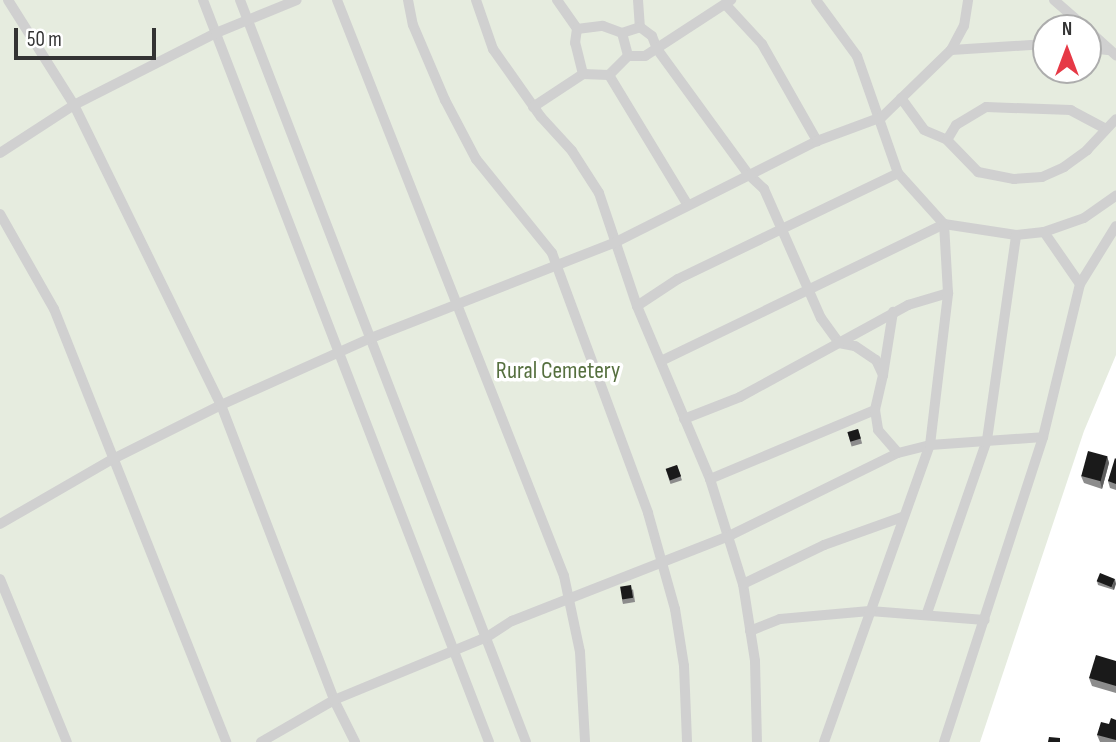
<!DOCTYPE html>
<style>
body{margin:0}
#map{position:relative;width:1116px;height:742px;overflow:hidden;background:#fff;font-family:"Sofia Sans Condensed",sans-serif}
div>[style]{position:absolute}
.green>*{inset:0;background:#e6ecdf}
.service>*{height:10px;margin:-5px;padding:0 5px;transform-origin:5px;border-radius:5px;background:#d0d0d0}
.wall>*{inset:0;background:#8c8c8c;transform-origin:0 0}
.shaded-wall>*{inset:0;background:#5f5f5f}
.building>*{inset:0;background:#1a1a1a;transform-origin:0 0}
span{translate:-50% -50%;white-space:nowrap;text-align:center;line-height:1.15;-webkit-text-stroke:7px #fff;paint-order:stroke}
.park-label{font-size:24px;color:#56703f}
.north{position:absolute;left:1032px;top:14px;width:70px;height:70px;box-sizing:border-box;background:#fff;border:2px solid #adadad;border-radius:50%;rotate:0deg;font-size:19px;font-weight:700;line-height:28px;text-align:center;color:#333}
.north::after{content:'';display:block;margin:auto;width:24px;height:32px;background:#e63946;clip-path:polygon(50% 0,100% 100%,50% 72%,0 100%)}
.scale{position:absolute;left:14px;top:28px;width:142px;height:32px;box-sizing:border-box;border:4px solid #333;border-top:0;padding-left:9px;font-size:21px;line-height:24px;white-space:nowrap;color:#333;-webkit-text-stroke:5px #fff;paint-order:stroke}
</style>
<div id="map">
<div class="green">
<i style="clip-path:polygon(evenodd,0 0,1116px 0,1116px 355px,1084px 431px,980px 742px,0 742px,0 0,1046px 28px,1088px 28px,1088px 70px,1046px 70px,1046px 28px)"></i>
</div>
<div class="service">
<i style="left:8px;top:0;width:124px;rotate:57.8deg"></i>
<i style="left:74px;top:105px;width:334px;rotate:63.9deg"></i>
<i style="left:221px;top:405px;width:316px;rotate:69deg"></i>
<i style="left:334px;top:700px;width:47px;rotate:63.4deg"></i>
<i style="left:203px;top:0;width:795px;rotate:68.92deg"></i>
<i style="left:240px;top:0;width:795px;rotate:68.92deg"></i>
<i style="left:337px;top:0;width:619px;rotate:68.49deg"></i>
<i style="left:564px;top:576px;width:78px;rotate:78.1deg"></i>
<i style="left:580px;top:652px;width:90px;rotate:86.8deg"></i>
<i style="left:408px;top:0;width:25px;rotate:79deg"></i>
<i style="left:413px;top:25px;width:82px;rotate:66.9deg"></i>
<i style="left:445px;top:100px;width:67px;rotate:62.3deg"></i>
<i style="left:476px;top:159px;width:121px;rotate:51deg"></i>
<i style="left:552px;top:253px;width:277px;rotate:69.7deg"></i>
<i style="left:648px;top:513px;width:100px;rotate:74.3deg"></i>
<i style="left:675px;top:609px;width:58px;rotate:81deg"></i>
<i style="left:684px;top:666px;width:76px;rotate:87.7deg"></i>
<i style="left:476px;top:0;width:52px;rotate:70.9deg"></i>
<i style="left:493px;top:49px;width:83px;rotate:54.8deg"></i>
<i style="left:541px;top:117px;width:46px;rotate:47.6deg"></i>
<i style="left:572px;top:151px;width:50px;rotate:57.3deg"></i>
<i style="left:599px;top:193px;width:119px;rotate:71.4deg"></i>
<i style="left:637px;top:306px;width:188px;rotate:67.1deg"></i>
<i style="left:710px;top:479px;width:110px;rotate:72.6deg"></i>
<i style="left:743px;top:584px;width:78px;rotate:81.1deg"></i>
<i style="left:755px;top:661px;width:81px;rotate:88.6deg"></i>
<i style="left:557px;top:0;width:35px;rotate:55deg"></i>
<i style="left:638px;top:0;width:27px;rotate:86deg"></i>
<i style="left:816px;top:0;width:69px;rotate:53.8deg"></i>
<i style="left:857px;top:56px;width:124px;rotate:70.7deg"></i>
<i style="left:898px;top:173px;width:69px;rotate:48deg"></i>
<i style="left:944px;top:224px;width:73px;rotate:8.7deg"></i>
<i style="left:1016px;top:235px;width:28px;rotate:-6deg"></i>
<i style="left:1044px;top:232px;width:42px;rotate:-19.3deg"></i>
<i style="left:1084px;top:218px;width:39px;rotate:-35deg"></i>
<i style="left:1054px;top:0;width:43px;rotate:41.2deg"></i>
<i style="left:726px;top:5px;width:53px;rotate:47.3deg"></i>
<i style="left:762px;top:44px;width:112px;rotate:60.4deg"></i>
<i style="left:1088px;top:30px;width:38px;rotate:42deg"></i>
<i style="left:622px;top:33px;width:19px;rotate:-18deg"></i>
<i style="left:640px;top:27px;width:15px;rotate:37deg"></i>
<i style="left:652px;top:36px;width:14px;rotate:69deg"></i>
<i style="left:657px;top:49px;width:155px;rotate:53.9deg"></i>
<i style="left:748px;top:174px;width:22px;rotate:43deg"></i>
<i style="left:764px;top:189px;width:141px;rotate:66.2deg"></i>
<i style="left:821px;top:318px;width:31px;rotate:54deg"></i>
<i style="left:839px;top:343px;width:16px;rotate:11deg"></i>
<i style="left:855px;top:346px;width:25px;rotate:34deg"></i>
<i style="left:876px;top:360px;width:17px;rotate:65deg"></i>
<i style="left:883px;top:375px;width:36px;rotate:103deg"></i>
<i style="left:1088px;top:48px;width:20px;rotate:6deg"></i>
<i style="left:951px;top:50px;width:95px;rotate:-3.6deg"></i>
<i style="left:628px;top:56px;width:27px;rotate:135deg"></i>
<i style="left:609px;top:75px;width:151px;rotate:58.8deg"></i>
<i style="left:583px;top:74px;width:26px;rotate:2deg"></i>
<i style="left:901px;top:98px;width:39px;rotate:54deg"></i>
<i style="left:924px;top:130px;width:25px;rotate:23deg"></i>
<i style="left:533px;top:107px;width:60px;rotate:-33.4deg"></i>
<i style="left:583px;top:74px;width:32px;rotate:-104deg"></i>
<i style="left:575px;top:43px;width:14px;rotate:-82deg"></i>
<i style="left:577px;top:29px;width:26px;rotate:-7deg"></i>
<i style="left:603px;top:26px;width:20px;rotate:20deg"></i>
<i style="left:622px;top:33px;width:24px;rotate:75deg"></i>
<i style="left:628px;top:56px;width:17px"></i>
<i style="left:645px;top:56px;width:103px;rotate:-33.1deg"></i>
<i style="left:1106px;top:129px;width:40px;rotate:-152deg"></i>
<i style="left:1071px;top:110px;width:85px;rotate:-178deg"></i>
<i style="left:986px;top:107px;width:35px;rotate:149deg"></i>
<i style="left:956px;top:125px;width:17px;rotate:121deg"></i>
<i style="left:947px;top:140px;width:45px;rotate:45.9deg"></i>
<i style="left:978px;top:172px;width:37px;rotate:11deg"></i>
<i style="left:1014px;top:179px;width:28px;rotate:-4deg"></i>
<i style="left:1042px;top:177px;width:24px;rotate:-24deg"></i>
<i style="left:1064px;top:167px;width:29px;rotate:-36deg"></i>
<i style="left:1087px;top:150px;width:42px;rotate:-46.9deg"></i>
<i style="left:0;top:153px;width:88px;rotate:-33deg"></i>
<i style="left:74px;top:105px;width:159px;rotate:-26.9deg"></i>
<i style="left:216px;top:33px;width:87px;rotate:-22.2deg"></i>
<i style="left:0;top:214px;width:109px;rotate:60.4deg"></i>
<i style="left:54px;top:309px;width:466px;rotate:68.3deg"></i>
<i style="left:1044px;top:232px;width:63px;rotate:55.3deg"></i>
<i style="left:637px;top:306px;width:49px;rotate:-33.4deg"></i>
<i style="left:678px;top:279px;width:244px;rotate:-25.7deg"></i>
<i style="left:661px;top:361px;width:314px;rotate:-25.8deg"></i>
<i style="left:883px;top:375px;width:64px;rotate:-81deg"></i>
<i style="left:684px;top:419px;width:60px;rotate:-21.4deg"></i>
<i style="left:740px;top:397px;width:192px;rotate:-28.7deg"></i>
<i style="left:908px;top:305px;width:42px;rotate:-16.7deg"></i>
<i style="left:710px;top:479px;width:179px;rotate:-22.7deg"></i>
<i style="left:875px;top:410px;width:20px;rotate:81deg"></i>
<i style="left:878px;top:430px;width:30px;rotate:49deg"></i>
<i style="left:0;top:524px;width:128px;rotate:-30deg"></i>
<i style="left:111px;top:460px;width:123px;rotate:-26.6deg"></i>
<i style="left:221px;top:405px;width:164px;rotate:-24.1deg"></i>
<i style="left:371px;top:338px;width:263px;rotate:-21.4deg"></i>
<i style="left:616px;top:242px;width:225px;rotate:-26.7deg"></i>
<i style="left:817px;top:141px;width:69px;rotate:-20.3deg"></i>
<i style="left:882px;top:117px;width:96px;rotate:-44.2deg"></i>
<i style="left:951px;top:50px;width:27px;rotate:-62deg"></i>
<i style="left:964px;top:26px;width:26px;rotate:-81deg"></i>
<i style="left:0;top:579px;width:176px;rotate:67.7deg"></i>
<i style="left:743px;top:584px;width:90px;rotate:-25.7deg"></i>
<i style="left:824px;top:545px;width:83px;rotate:-19.7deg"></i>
<i style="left:927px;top:613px;width:183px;rotate:-70.9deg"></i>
<i style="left:987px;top:440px;width:207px;rotate:-81.9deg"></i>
<i style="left:750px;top:631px;width:32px;rotate:-22deg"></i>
<i style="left:780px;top:619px;width:90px;rotate:-5.1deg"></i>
<i style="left:870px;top:611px;width:115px;rotate:4.5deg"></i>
<i style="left:261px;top:742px;width:84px;rotate:-29.9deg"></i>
<i style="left:334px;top:700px;width:165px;rotate:-22.4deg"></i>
<i style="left:487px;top:637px;width:30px;rotate:-33deg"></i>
<i style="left:512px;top:621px;width:235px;rotate:-21.4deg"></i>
<i style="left:731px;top:535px;width:186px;rotate:-26.2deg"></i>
<i style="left:898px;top:453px;width:33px;rotate:-14deg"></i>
<i style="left:930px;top:445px;width:113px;rotate:-4deg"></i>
<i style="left:824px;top:742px;width:315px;rotate:-70.4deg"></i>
<i style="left:930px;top:445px;width:153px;rotate:-83.2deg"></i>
<i style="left:948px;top:293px;width:69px;rotate:-93.3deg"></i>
<i style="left:944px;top:742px;width:321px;rotate:-72deg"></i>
<i style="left:1043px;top:437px;width:157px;rotate:-76.4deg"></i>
<i style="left:1080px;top:284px;width:68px;rotate:-58.2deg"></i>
</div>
<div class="wall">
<i style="left:858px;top:429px;width:15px;height:11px;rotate:74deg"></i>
<i style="clip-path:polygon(1107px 456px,1109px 463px,1102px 489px,1084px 483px,1081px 476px)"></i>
<i style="clip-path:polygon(1116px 459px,1116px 490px,1110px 488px,1108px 481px)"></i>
<i style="left:677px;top:465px;width:16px;height:12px;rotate:72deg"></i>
<i style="clip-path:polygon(1115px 579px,1114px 590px,1098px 585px,1097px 581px)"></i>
<i style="clip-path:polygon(633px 589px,635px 602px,623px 604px,622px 600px)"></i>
<i style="clip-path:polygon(1116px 661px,1116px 693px,1092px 686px,1089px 678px)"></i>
<i style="clip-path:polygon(1116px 720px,1116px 742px,1100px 742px,1097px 735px)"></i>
</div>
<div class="shaded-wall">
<i style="clip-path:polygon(1107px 456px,1109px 463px,1102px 489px,1100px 481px)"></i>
<i style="clip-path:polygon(1115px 579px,1116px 584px,1114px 590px,1112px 587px)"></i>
</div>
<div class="building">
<i style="left:858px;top:429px;width:10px;height:11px;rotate:73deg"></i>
<i style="left:1088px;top:451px;width:20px;height:26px;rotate:15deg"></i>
<i style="clip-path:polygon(1115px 458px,1116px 459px,1116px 484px,1108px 481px)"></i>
<i style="left:677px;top:465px;width:12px;height:12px;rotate:70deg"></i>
<i style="left:1100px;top:573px;width:16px;height:9px;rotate:22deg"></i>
<i style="left:631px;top:585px;width:13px;height:11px;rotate:81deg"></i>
<i style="clip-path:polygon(1096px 655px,1116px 661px,1116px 686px,1089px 678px)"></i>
<i style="clip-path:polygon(1111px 718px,1116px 720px,1116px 740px,1097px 735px,1101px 722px,1109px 724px)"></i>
<i style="clip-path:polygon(1049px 737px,1060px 738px,1060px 742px,1048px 742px)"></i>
</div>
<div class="park-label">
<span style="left:558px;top:371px">Rural Cemetery</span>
</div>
<div class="north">N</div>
<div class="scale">50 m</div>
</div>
